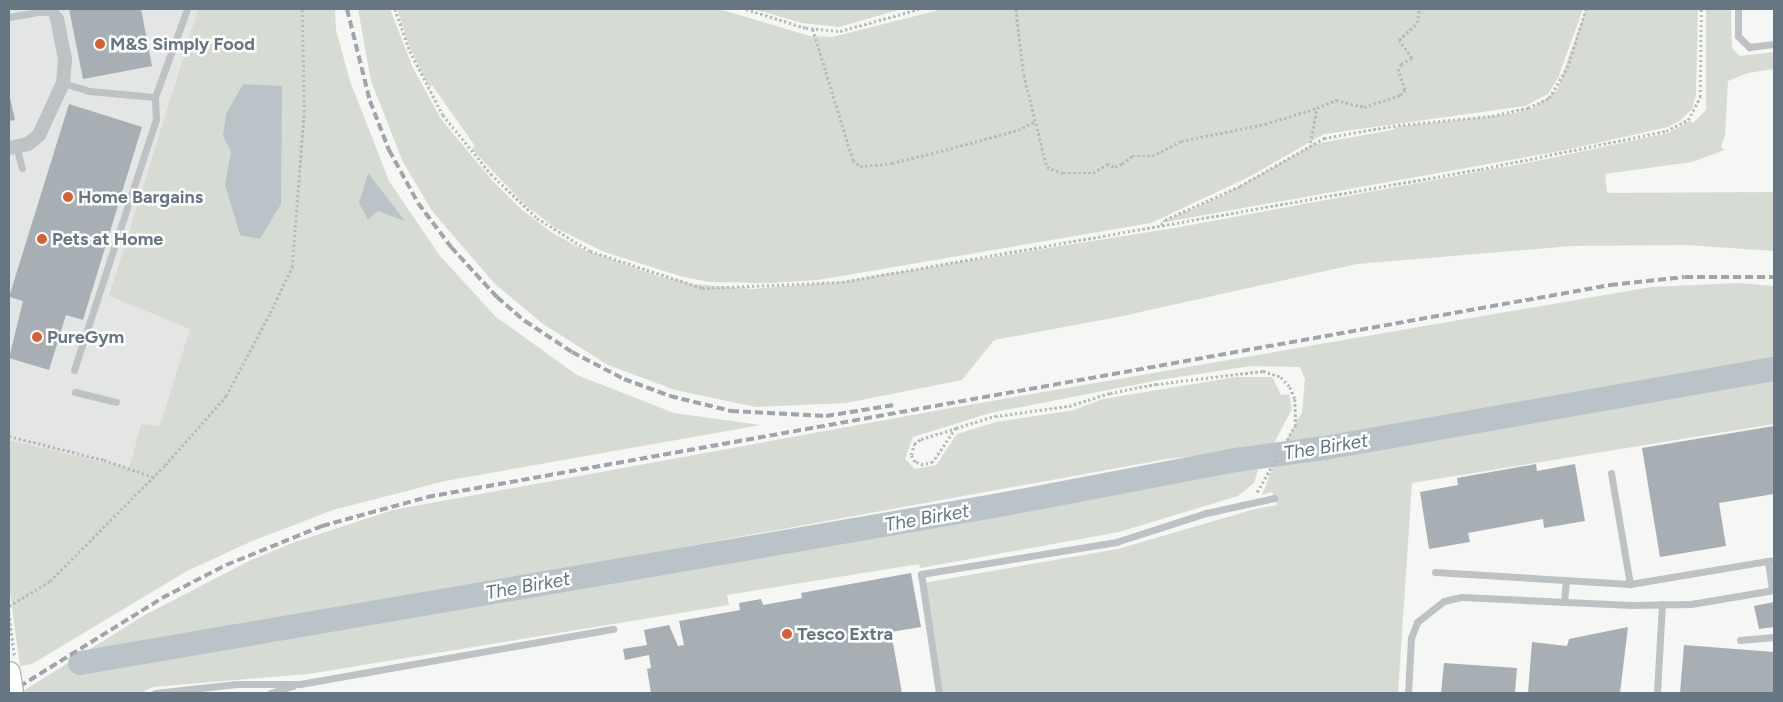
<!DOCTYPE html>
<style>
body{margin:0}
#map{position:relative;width:1783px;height:702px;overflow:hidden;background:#f6f6f4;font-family:Figtree,sans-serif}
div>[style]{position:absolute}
.built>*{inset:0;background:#e4e5e5}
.green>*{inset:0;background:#d6dbd3}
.water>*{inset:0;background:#b9c3c8}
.river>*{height:24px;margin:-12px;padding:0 12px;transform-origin:12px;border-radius:12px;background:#b9c3c8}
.building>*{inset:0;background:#a7afb4}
.path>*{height:2.5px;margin-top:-1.25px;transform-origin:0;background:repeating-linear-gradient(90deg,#b8bbbd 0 2.5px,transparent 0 5px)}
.service>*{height:7px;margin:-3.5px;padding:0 3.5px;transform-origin:3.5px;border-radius:3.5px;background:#bdc2c5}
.minor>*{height:14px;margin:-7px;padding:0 7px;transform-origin:7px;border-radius:7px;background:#bdc2c5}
.rail>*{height:4px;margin-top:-2px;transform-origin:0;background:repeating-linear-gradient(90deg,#9fa6ab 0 8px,transparent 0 12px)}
.path-bridge>*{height:2.5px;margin-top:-1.25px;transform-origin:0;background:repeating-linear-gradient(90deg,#b8bbbd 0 2.5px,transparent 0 5px)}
.bridges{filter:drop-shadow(1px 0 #b1b6ba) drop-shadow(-1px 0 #b1b6ba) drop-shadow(0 1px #b1b6ba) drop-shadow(0 -1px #b1b6ba)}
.primary-bridge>*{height:22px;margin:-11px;padding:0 11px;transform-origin:11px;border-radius:11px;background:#fff}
.dots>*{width:14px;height:14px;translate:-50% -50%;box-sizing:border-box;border:2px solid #fff;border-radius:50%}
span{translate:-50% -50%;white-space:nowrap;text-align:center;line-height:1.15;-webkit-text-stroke:5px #fff;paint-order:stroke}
.poi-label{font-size:18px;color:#677683;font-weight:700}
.left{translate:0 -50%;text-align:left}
.water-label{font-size:19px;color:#63777f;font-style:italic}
.frame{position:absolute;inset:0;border:10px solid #677683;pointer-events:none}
</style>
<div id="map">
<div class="built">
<i style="clip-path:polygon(9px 9px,198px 9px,109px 296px,191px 329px,160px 427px,141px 424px,129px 468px,9px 440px)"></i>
</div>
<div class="green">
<i style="clip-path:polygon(198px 9px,335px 9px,336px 30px,350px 81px,389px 181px,440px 256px,496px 317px,577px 375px,674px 413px,761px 425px,445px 481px,333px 510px,252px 541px,187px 571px,32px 664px,20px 666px,9px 586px,9px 440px,129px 468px,141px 424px,160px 426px,190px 329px,109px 296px)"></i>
<i style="clip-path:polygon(358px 9px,390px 9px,413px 68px,441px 119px,491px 179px,521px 209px,551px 232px,584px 250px,658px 276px,694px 284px,753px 289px,844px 281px,1180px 227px,1547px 159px,1668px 133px,1690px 121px,1693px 123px,1706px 110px,1706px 9px,1731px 9px,1732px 48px,1740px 56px,1774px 52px,1774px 69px,1748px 73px,1728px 81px,1725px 135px,1721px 147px,1725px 150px,1692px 162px,1605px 174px,1607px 193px,1774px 192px,1774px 251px,1686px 245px,1572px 246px,1357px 264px,1118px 317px,994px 340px,962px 380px,846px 403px,756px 407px,675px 390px,608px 365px,543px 324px,494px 283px,432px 211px,403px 162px,371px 81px)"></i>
<i style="clip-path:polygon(397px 9px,719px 9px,810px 36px,832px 37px,943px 9px,1583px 9px,1558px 78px,1548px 94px,1525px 106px,1324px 134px,1249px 177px,1151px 223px,818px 280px,770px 283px,709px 282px,680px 276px,604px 252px,554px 227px,525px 205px,472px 149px,475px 146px,432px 85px,429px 87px,410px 48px)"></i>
<i style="clip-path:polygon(753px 9px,902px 9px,839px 27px,802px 23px)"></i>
<i style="clip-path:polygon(1586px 9px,1698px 9px,1696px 95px,1692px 109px,1681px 120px,1668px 127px,1566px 150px,1160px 223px,1224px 195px,1314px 144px,1392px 130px,1397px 127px,1515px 113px,1533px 108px,1557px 90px)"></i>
<i style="clip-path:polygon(1739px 283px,1774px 286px,1774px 361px,1282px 448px,1302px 412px,1305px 379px,1300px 367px,1251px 366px,1159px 380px,990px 413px,913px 437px,905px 459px,915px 469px,936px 465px,957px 434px,996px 422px,1074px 410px,1103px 399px,1236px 377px,1272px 377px,1281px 395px,1289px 394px,1292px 409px,1272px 447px,1167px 459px,79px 657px,81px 667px,933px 521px,1261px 460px,1254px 483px,1238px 496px,1119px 532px,920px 568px,919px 564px,727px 595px,729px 605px,308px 674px,153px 687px,140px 693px,23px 693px,23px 691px,143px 616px,249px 561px,295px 542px,393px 510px,951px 408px,1651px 287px)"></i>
<i style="clip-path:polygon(1774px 375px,1774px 424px,1412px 483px,1398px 693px,943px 693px,923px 583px,1118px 549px,1255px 509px,1277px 505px,1272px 492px,1262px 495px,1277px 456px,1316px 457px)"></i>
</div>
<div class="water">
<i style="clip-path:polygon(243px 84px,282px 86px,281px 204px,260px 239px,240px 235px,225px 185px,231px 152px,223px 136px,226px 114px)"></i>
<i style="clip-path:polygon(368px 173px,405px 221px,378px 211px,368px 220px,359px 203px)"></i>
</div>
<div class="river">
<i style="left:80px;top:663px;width:939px;rotate:-9.75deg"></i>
<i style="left:1005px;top:504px;width:235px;rotate:-10.8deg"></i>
<i style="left:1236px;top:460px;width:90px;rotate:-7.7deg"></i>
<i style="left:1325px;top:448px;width:456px;rotate:-10deg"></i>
</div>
<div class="building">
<i style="clip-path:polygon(69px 9px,141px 9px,152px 66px,83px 79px)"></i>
<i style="clip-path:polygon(9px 93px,15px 120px,9px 121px)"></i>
<i style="clip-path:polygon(69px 104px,142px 127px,83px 320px,66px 315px,49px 370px,9px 358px,23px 301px,9px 297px)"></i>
<i style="clip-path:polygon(1774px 426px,1774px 494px,1719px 503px,1726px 546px,1660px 557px,1642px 448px)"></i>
<i style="clip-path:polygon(1536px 464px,1537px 471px,1575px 464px,1585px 521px,1544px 528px,1543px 519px,1468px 533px,1470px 542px,1429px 549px,1420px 492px,1458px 485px,1457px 478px)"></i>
<i style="clip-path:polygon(911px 573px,921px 627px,891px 632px,902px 693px,651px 693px,647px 669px,651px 668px,649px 655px,625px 660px,623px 649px,647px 645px,644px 630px,669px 625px,678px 646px,684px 645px,679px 621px,740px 610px,739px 603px,761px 599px,763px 605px,802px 598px,801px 593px)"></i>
<i style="clip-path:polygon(1774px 602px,1774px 627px,1759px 629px,1754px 606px)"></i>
<i style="clip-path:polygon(1628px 627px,1620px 693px,1528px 693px,1532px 642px,1567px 646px,1569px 639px)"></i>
<i style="clip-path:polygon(1684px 645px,1774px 652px,1774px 693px,1680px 693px)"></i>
<i style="clip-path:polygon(1444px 663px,1517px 668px,1515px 693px,1441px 693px)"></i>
</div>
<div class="path">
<i style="left:395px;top:9px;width:45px;rotate:70.3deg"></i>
<i style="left:410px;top:51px;width:72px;rotate:62.7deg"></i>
<i style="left:443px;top:115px;width:76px;rotate:50.9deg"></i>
<i style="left:491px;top:174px;width:64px;rotate:43.7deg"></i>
<i style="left:537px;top:218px;width:62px;rotate:31.9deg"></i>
<i style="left:590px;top:251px;width:118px;rotate:18.3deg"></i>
<i style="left:702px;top:288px;width:140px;rotate:-2.5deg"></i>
<i style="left:842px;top:282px;width:649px;rotate:-10.03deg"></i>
<i style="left:1481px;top:169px;width:189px;rotate:-11.6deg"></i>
<i style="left:1666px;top:131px;width:25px;rotate:-27deg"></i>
<i style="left:1688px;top:120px;width:26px;rotate:-62deg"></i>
<i style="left:1700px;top:97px;width:88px;rotate:-89.3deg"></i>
<i style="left:746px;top:9px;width:63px;rotate:17.6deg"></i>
<i style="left:806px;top:28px;width:34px;rotate:5deg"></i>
<i style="left:840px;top:31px;width:82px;rotate:-15.6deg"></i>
<i style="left:1016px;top:9px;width:66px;rotate:83.1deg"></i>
<i style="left:1024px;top:75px;width:95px;rotate:76deg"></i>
<i style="left:1047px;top:167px;width:17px;rotate:21deg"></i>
<i style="left:1063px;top:173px;width:30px"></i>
<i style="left:1093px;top:173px;width:17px;rotate:-33deg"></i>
<i style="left:1107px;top:164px;width:9px;rotate:21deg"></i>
<i style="left:1115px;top:167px;width:8px;rotate:-23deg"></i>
<i style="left:1122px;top:164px;width:13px;rotate:-39deg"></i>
<i style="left:1132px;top:156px;width:20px"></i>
<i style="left:1152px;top:156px;width:33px;rotate:-27deg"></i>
<i style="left:1181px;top:141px;width:86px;rotate:-11.4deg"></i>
<i style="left:1265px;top:124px;width:54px;rotate:-17.1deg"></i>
<i style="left:813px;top:29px;width:137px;rotate:73deg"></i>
<i style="left:853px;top:160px;width:9px;rotate:41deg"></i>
<i style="left:860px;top:166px;width:32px;rotate:-5deg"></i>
<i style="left:892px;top:163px;width:50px;rotate:-13.8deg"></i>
<i style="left:941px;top:151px;width:80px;rotate:-15.3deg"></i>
<i style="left:1018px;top:130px;width:18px;rotate:-27deg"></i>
<i style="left:1310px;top:143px;width:36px;rotate:-79deg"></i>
<i style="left:1317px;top:108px;width:21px;rotate:-23deg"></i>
<i style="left:1336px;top:100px;width:29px;rotate:14deg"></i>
<i style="left:1364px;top:107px;width:38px;rotate:-18deg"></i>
<i style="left:1400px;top:95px;width:7px;rotate:-45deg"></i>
<i style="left:1405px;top:90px;width:20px;rotate:-110deg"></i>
<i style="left:1398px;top:71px;width:8px;rotate:-67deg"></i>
<i style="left:1401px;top:64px;width:13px;rotate:-29deg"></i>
<i style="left:1412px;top:58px;width:22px;rotate:-126deg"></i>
<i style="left:1399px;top:40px;width:25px;rotate:-43deg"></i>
<i style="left:1417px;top:23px;width:14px;rotate:-82deg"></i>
<i style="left:1161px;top:225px;width:6px;rotate:-51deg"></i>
<i style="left:1165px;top:220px;width:82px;rotate:-24.4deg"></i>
<i style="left:1240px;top:186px;width:97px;rotate:-29.7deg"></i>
<i style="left:1324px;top:138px;width:75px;rotate:-10deg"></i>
<i style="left:1398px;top:125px;width:94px;rotate:-5.5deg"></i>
<i style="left:1492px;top:116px;width:37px;rotate:-13deg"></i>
<i style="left:1528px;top:108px;width:23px;rotate:-25deg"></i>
<i style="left:1549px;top:98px;width:35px;rotate:-59deg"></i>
<i style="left:1567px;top:68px;width:62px;rotate:-72.1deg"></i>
<i style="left:956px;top:428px;width:41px;rotate:124.1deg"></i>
<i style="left:933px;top:462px;width:10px;rotate:163deg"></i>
<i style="left:923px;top:465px;width:9px;rotate:-159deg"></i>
<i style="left:915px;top:462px;width:8px;rotate:-120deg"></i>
<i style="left:911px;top:455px;width:11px;rotate:-75deg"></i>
<i style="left:914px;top:444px;width:9px;rotate:-36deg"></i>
<i style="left:921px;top:439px;width:37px;rotate:-17deg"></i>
<i style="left:956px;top:428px;width:41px;rotate:-17.1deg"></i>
<i style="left:995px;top:416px;width:75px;rotate:-7.7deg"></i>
<i style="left:1069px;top:406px;width:43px;rotate:-17.6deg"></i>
<i style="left:1110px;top:393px;width:47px;rotate:-11.1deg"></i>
<i style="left:1156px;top:384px;width:108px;rotate:-6.9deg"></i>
<i style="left:1263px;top:371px;width:19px;rotate:18deg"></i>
<i style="left:1281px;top:377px;width:13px;rotate:48deg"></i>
<i style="left:1290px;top:387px;width:13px;rotate:67deg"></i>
<i style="left:1295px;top:399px;width:26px;rotate:88deg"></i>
<i style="left:1296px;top:425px;width:78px;rotate:119.8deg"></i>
<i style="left:9px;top:436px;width:98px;rotate:14.2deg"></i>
<i style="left:104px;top:460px;width:53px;rotate:18.8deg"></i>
<i style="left:9px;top:606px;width:48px;rotate:-31.4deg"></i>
<i style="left:50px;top:581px;width:163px;rotate:-45.2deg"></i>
<i style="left:165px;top:465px;width:92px;rotate:-48.5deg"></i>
<i style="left:226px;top:396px;width:94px;rotate:-62.1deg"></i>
<i style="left:270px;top:313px;width:51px;rotate:-64.4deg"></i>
<i style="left:292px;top:267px;width:155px;rotate:-85.6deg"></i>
<i style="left:304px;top:112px;width:103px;rotate:-91.1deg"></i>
</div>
<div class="service">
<i style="left:1738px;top:9px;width:27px;rotate:90deg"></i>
<i style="left:1738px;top:36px;width:16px;rotate:45deg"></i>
<i style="left:1749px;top:47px;width:25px;rotate:-7deg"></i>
<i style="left:9px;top:17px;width:29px;rotate:-10deg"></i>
<i style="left:38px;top:12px;width:11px"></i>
<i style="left:49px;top:12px;width:11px;rotate:41deg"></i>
<i style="left:57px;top:19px;width:10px;rotate:-101deg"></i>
<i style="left:63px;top:83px;width:27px;rotate:17deg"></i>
<i style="left:89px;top:91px;width:66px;rotate:5.2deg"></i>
<i style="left:155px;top:97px;width:94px;rotate:-70deg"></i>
<i style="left:16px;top:146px;width:23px;rotate:75deg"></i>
<i style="left:74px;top:370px;width:264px;rotate:-71.9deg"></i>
<i style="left:156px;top:119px;width:22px;rotate:-93deg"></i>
<i style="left:75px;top:392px;width:42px;rotate:13.7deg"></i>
<i style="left:1611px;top:473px;width:113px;rotate:80.3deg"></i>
<i style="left:1768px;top:561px;width:29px;rotate:82deg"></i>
<i style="left:1435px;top:572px;width:195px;rotate:3.5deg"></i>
<i style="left:1630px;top:584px;width:146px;rotate:-9.5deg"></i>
<i style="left:1564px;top:602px;width:22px;rotate:-85deg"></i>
<i style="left:1740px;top:640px;width:34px;rotate:-5deg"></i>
<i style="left:155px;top:693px;width:82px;rotate:-6.3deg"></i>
<i style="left:237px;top:684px;width:63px"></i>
<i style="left:300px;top:684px;width:318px;rotate:-10deg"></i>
<i style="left:270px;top:693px;width:24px;rotate:-17deg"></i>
<i style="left:939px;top:693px;width:120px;rotate:-98.6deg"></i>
<i style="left:921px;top:574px;width:198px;rotate:-9.3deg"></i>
<i style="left:1116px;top:542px;width:95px;rotate:-17.9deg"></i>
<i style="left:1206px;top:513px;width:70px;rotate:-12.4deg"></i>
<i style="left:1408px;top:693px;width:55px;rotate:-86.9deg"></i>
<i style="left:1411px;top:638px;width:17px;rotate:-69deg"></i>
<i style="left:1417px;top:622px;width:34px;rotate:-38deg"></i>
<i style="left:1444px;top:601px;width:18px;rotate:-13deg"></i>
<i style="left:1462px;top:597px;width:170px;rotate:2.7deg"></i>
<i style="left:1632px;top:605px;width:59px;rotate:-1deg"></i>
<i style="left:1691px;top:604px;width:84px;rotate:-9.6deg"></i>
<i style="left:1657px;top:693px;width:89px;rotate:-86.8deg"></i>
</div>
<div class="minor">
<i style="left:9px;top:148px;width:19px;rotate:-12deg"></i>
<i style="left:28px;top:144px;width:14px;rotate:-39deg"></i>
<i style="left:39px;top:135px;width:57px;rotate:-65.2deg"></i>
<i style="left:63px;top:83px;width:24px;rotate:-85deg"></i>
<i style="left:65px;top:59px;width:41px;rotate:-101.3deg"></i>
</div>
<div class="rail">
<i style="left:347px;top:9px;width:95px;rotate:76deg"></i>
<i style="left:370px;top:101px;width:53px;rotate:68.8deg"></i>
<i style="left:389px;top:150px;width:60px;rotate:61.3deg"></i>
<i style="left:418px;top:203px;width:55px;rotate:53.1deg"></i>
<i style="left:451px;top:247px;width:68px;rotate:47.4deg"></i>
<i style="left:497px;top:297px;width:37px;rotate:41deg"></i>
<i style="left:525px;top:321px;width:56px;rotate:33.4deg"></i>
<i style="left:572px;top:352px;width:59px;rotate:27.4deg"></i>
<i style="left:624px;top:379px;width:49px;rotate:20.3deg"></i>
<i style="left:670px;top:396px;width:63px;rotate:13.8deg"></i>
<i style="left:731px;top:411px;width:95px;rotate:3deg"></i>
<i style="left:826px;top:416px;width:69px;rotate:-9.2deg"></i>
<i style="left:9px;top:693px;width:180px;rotate:-31.8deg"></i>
<i style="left:162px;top:598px;width:72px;rotate:-27.3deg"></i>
<i style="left:226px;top:565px;width:104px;rotate:-22.1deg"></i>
<i style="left:322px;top:526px;width:109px;rotate:-15.4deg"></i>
<i style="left:427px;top:497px;width:1202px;rotate:-10.16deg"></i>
<i style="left:1610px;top:285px;width:75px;rotate:-6.1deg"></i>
<i style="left:1685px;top:277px;width:89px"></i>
</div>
<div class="path-bridge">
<i style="left:9px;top:613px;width:45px;rotate:82.4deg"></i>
</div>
<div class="bridges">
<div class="primary-bridge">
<i style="left:9px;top:673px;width:20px;rotate:81deg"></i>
</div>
</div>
<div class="dots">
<i style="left:100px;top:44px;background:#d95e31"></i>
<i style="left:68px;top:197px;background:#d95e31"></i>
<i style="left:42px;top:239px;background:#d95e31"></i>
<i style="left:37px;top:337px;background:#d95e31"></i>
<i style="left:787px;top:634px;background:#d95e31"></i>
</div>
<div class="poi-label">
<span class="left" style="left:110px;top:44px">M&amp;S Simply Food</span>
<span class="left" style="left:78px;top:197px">Home Bargains</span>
<span class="left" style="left:52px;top:239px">Pets at Home</span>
<span class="left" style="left:47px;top:337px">PureGym</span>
<span class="left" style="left:797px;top:634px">Tesco Extra</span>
</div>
<div class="water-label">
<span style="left:1326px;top:447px;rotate:-9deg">The Birket</span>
<span style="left:927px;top:518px;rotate:-10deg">The Birket</span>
<span style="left:528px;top:586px;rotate:-10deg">The Birket</span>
</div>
<div class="frame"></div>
</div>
